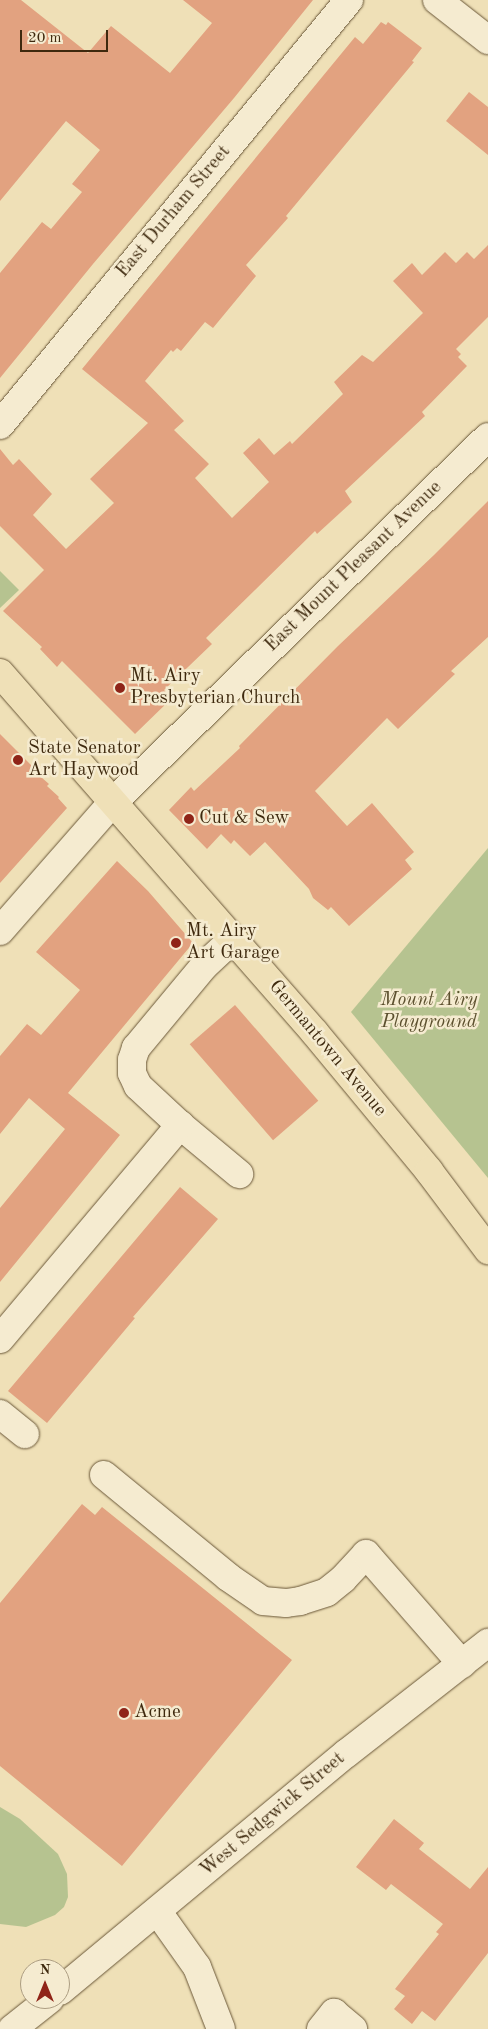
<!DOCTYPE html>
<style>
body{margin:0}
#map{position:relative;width:488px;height:2029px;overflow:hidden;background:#efe0b7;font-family:"Old Standard TT",serif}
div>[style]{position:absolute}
.green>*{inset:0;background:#b6c390}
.building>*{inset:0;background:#e2a280;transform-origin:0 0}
.roads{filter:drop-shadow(0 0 1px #6a5738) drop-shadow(0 0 1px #6a5738)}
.minor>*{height:28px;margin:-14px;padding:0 14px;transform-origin:14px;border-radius:14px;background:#f5ebd0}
.major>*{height:28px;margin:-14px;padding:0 14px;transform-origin:14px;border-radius:14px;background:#efe0b7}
.dots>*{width:14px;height:14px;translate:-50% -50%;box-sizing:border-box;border:2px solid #f5ebd0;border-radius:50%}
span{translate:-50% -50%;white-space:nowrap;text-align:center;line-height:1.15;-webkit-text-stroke:5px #f5ebd0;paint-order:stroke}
.street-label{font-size:19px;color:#3e290e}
.poi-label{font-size:19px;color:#3e290e}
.left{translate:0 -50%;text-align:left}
.park-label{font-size:19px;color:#5c502e;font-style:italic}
.north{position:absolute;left:20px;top:1959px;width:50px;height:50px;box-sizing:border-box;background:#f5ebd0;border:1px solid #ac9d82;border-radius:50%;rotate:0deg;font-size:14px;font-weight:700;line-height:20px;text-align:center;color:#3e290e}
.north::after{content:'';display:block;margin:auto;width:18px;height:22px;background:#8f2418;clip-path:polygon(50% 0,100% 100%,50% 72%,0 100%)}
.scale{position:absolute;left:20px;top:30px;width:88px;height:22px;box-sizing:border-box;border:2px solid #3e290e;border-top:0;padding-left:6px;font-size:15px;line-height:18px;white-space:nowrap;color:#3e290e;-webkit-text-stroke:4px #f5ebd0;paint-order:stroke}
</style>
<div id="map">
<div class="green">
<div style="clip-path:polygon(0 571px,19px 590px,0 608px)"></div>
<div style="clip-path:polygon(488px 848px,488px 1178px,351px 1012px)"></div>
<div style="clip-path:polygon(0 1807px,20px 1819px,58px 1854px,67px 1874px,68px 1897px,64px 1907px,55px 1915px,26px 1927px,0 1924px)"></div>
</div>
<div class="building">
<div style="clip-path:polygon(0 0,21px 0,88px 53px,111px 26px,170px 73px,212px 23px,183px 0,313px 0,234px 98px,93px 264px,0 378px,0 273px,42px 222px,51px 229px,82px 192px,72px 184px,100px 150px,66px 121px,0 201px)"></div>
<div style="clip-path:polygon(381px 22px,386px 25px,388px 22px,422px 48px,412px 61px,414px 62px,286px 216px,288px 218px,246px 265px,256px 276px,213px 328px,205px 322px,181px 351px,177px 348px,173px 352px,171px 350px,145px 381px,184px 421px,174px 430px,209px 464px,195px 478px,232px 518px,269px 482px,243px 453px,259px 438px,274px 455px,290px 441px,292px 444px,343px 394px,334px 382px,362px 355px,373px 362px,423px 313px,393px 281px,412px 263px,422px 275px,445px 252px,456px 263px,467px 252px,474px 259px,488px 245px,488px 317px,456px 349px,461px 354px,458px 357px,467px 366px,422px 412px,425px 416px,345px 491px,352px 502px,317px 534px,315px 531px,206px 638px,212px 644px,164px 690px,172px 698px,135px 734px,62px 661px,57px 667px,40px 649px,42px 647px,3px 611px,44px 570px,0 526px,0 449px,13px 465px,19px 459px,52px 494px,33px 515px,66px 549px,114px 503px,90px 479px,148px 423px,82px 369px,355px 37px,363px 44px)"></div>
<div style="clip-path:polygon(469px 92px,488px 107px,488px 155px,446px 121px)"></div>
<div style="clip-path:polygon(488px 501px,488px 637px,451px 671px,455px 674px,398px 729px,387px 718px,315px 791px,347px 826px,372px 803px,414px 852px,405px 860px,412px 869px,349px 926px,331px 907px,328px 910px,313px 898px,309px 889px,265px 842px,250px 856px,234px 840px,231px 844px,221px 834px,207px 849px,169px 810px,191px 787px,194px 791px,240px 748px,239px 746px,338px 646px,434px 555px)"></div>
<div style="clip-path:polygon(0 734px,34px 768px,33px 770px,49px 784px,47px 786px,59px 797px,58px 798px,67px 808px,0 883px)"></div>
<div style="clip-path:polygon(117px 861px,148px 891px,193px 943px,68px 1093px,120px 1135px,0 1282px,0 1208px,65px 1129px,29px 1098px,0 1134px,0 1056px,27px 1024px,41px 1035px,80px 990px,36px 952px)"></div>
<div style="left:235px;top:1005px;width:127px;height:60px;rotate:49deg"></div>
<div style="clip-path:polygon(180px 1187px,218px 1219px,133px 1317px,135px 1318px,47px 1423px,8px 1391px)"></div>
<div style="clip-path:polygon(82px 1504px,95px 1515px,102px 1507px,292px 1660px,122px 1866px,0 1766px,0 1603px)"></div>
<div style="clip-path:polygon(394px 1819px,424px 1843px,419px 1849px,470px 1889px,488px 1867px,488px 1953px,435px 2021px,422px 2011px,412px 2024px,394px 2009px,405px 1996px,395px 1989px,439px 1934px,436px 1932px,443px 1924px,391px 1884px,386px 1890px,356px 1867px)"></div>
</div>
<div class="roads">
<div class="minor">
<div style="left:437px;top:0;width:65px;rotate:38.1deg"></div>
<div style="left:0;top:425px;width:550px;rotate:-50.61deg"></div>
<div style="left:0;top:931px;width:171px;rotate:-48.8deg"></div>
<div style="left:113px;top:802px;width:523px;rotate:-44.23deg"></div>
<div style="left:180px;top:1125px;width:77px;rotate:39.7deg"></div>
<div style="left:0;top:1339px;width:280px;rotate:-49.9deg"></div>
<div style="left:180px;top:1125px;width:57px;rotate:-137.1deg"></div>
<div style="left:138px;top:1086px;width:14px;rotate:-115deg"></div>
<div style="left:132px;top:1073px;width:13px;rotate:-90deg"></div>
<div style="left:132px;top:1060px;width:13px;rotate:-72deg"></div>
<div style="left:136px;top:1048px;width:107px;rotate:-50.3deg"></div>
<div style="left:204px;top:966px;width:40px;rotate:-43deg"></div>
<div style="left:0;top:1414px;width:32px;rotate:39deg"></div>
<div style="left:104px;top:1475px;width:161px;rotate:39.4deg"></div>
<div style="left:228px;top:1577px;width:42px;rotate:34.4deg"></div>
<div style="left:263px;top:1601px;width:23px;rotate:5deg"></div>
<div style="left:286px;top:1603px;width:14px;rotate:-8deg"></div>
<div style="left:300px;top:1601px;width:28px;rotate:-18deg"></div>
<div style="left:327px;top:1592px;width:21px;rotate:-39deg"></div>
<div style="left:343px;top:1579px;width:34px;rotate:-47deg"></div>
<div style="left:366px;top:1554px;width:146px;rotate:48.9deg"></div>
<div style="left:158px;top:1912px;width:67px;rotate:54.7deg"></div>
<div style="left:197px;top:1967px;width:66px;rotate:68.8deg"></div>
<div style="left:60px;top:1991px;width:373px;rotate:-39.7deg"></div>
<div style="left:347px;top:1753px;width:179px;rotate:-38deg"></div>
<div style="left:12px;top:2029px;width:48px;rotate:-38.3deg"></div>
<div style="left:321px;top:2029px;width:21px;rotate:-51deg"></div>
<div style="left:334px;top:2013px;width:25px;rotate:40deg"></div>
</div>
<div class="major">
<div style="left:0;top:673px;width:478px;rotate:48.8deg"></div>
<div style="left:315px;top:1033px;width:179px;rotate:50.4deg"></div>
<div style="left:429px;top:1171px;width:99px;rotate:53.2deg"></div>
</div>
</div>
<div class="dots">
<div style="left:120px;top:688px;background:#8f2418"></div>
<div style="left:18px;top:760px;background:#8f2418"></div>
<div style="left:189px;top:819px;background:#8f2418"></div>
<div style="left:176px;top:943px;background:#8f2418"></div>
<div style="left:124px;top:1713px;background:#8f2418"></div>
</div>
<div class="street-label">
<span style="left:174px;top:212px;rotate:-50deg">East Durham Street</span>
<span style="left:354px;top:567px;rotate:-44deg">East Mount Pleasant Avenue</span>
<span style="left:327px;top:1049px;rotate:50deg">Germantown Avenue</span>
<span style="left:273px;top:1815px;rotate:-40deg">West Sedgwick Street</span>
</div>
<div class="poi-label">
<span class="left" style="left:130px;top:688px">Mt. Airy<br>Presbyterian Church</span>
<span class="left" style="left:28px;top:760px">State Senator<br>Art Haywood</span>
<span class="left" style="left:199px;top:819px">Cut &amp; Sew</span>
<span class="left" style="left:186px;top:943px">Mt. Airy<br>Art Garage</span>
<span class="left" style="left:134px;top:1713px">Acme</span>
</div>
<div class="park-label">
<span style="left:429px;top:1012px">Mount Airy<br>Playground</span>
</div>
<div class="north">N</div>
<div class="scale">20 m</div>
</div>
